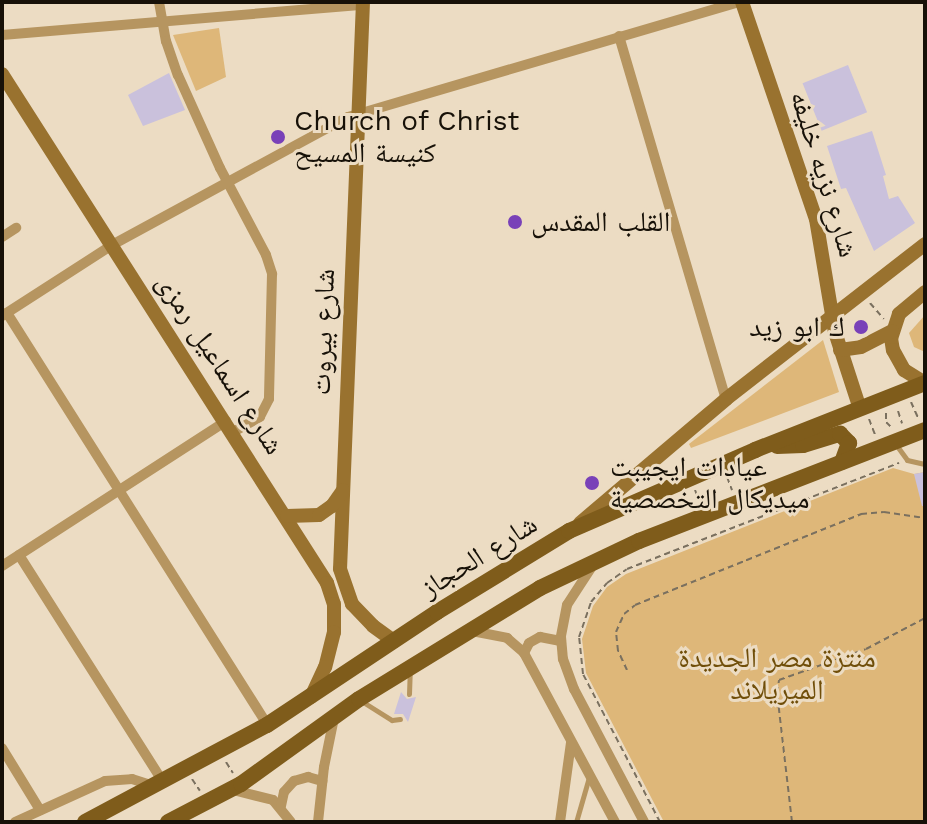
<!DOCTYPE html>
<meta charset="utf-8">
<style>
body{margin:0}
#map{position:relative;width:927px;height:824px;overflow:hidden;background:#ecdcc3;font-family:"Work Sans","Noto Naskh Arabic",sans-serif}
div>[style]{position:absolute}
.green>*{inset:0;background:#deb779}
.building>*{inset:0;background:#cac1dc;transform-origin:0 0}
.path>*{height:2px;margin-top:-1px;transform-origin:0;background:repeating-linear-gradient(90deg,#7a705f 0 6px,transparent 0 10px)}
.lane>*{height:5px;margin:-2.5px;padding:0 2.5px;transform-origin:2.5px;border-radius:2.5px;background:#b69560}
.street>*{height:10px;margin:-5px;padding:0 5px;transform-origin:5px;border-radius:5px;background:#b69560}
.secondary>*{height:14px;margin:-7px;padding:0 7px;transform-origin:7px;border-radius:7px;background:#99722f}
.primary>*{height:16px;margin:-8px;padding:0 8px;transform-origin:8px;border-radius:8px;background:#7f5c1b}
.dots>*{width:22px;height:22px;translate:-50% -50%;box-sizing:border-box;border:4px solid #ecdcc3;border-radius:50%}
span{translate:-50% -50%;white-space:nowrap;text-align:center;line-height:1.15;-webkit-text-stroke:6px #ecdcc3;paint-order:stroke}
.poi-label{font-size:28px;color:#171108}
.left{translate:0 -50%;text-align:left}
.right{translate:-100% -50%;text-align:right}
.street-label{font-size:28px;color:#171108}
.park-label{font-size:28px;color:#704e09}
.frame{position:absolute;inset:0;border:4px solid #171108;pointer-events:none}
</style>
<div id="map">
<div class="green">
<div style="clip-path:polygon(219px 28px,226px 77px,196px 91px,173px 35px)"></div>
<div style="clip-path:polygon(925px 315px,925px 352px,914px 347px,909px 333px)"></div>
<div style="clip-path:polygon(823px 340px,839px 392px,691px 448px,689px 444px)"></div>
<div style="clip-path:polygon(893px 468px,914px 474px,925px 472px,925px 822px,664px 822px,586px 673px,582px 639px,593px 606px,607px 587px,626px 574px)"></div>
</div>
<div class="building">
<div style="left:848px;top:65px;width:51px;height:49px;rotate:68deg"></div>
<div style="clip-path:polygon(169px 73px,185px 110px,143px 126px,128px 95px)"></div>
<div style="clip-path:polygon(872px 131px,886px 175px,883px 176px,889px 199px,898px 196px,915px 223px,874px 251px,846px 188px,841px 189px,827px 146px)"></div>
<div style="clip-path:polygon(925px 472px,925px 506px,922px 506px,914px 474px)"></div>
<div style="clip-path:polygon(401px 692px,407px 699px,416px 697px,408px 722px,403px 714px,394px 714px)"></div>
</div>
<div class="path">
<div style="left:870px;top:303px;width:21px;rotate:49deg"></div>
<div style="left:911px;top:402px;width:17px;rotate:66deg"></div>
<div style="left:898px;top:411px;width:13px;rotate:72deg"></div>
<div style="left:886px;top:413px;width:9px;rotate:90deg"></div>
<div style="left:886px;top:422px;width:8px;rotate:45deg"></div>
<div style="left:869px;top:419px;width:17px;rotate:69deg"></div>
<div style="left:761px;top:464px;width:13px;rotate:67deg"></div>
<div style="left:727px;top:477px;width:14px;rotate:69deg"></div>
<div style="left:695px;top:490px;width:14px;rotate:69deg"></div>
<div style="left:627px;top:670px;width:21px;rotate:-115deg"></div>
<div style="left:618px;top:651px;width:19px;rotate:-96deg"></div>
<div style="left:616px;top:632px;width:20px;rotate:-66deg"></div>
<div style="left:624px;top:614px;width:14px;rotate:-39deg"></div>
<div style="left:635px;top:605px;width:244px;rotate:-21.9deg"></div>
<div style="left:861px;top:514px;width:23px;rotate:-5deg"></div>
<div style="left:884px;top:512px;width:41px;rotate:8.3deg"></div>
<div style="left:226px;top:762px;width:13px;rotate:58deg"></div>
<div style="left:192px;top:779px;width:14px;rotate:56deg"></div>
<div style="left:660px;top:822px;width:167px;rotate:-117.5deg"></div>
<div style="left:583px;top:674px;width:37px;rotate:-96deg"></div>
<div style="left:579px;top:637px;width:37px;rotate:-71deg"></div>
<div style="left:591px;top:602px;width:25px;rotate:-50deg"></div>
<div style="left:607px;top:583px;width:24px;rotate:-35deg"></div>
<div style="left:627px;top:569px;width:292px;rotate:-21.3deg"></div>
<div style="left:792px;top:822px;width:130px;rotate:-96.6deg"></div>
<div style="left:777px;top:693px;width:13px;rotate:-81deg"></div>
<div style="left:779px;top:680px;width:92px;rotate:-19.6deg"></div>
<div style="left:866px;top:649px;width:67px;rotate:-27.7deg"></div>
<div style="left:899px;top:822px;width:26px;rotate:-2deg"></div>
</div>
<div class="lane">
<div style="left:897px;top:446px;width:17px;rotate:54deg"></div>
<div style="left:907px;top:460px;width:18px;rotate:13deg"></div>
<div style="left:409px;top:694px;width:23px;rotate:-88deg"></div>
<div style="left:363px;top:702px;width:34px;rotate:32deg"></div>
<div style="left:392px;top:720px;width:8px;rotate:-7deg"></div>
<div style="left:925px;top:716px;width:31px;rotate:90deg"></div>
<div style="left:576px;top:822px;width:47px;rotate:-73.9deg"></div>
</div>
<div class="street">
<div style="left:159px;top:2px;width:40px;rotate:80deg"></div>
<div style="left:166px;top:41px;width:36px;rotate:71deg"></div>
<div style="left:178px;top:75px;width:102px;rotate:65.7deg"></div>
<div style="left:220px;top:168px;width:98px;rotate:62.1deg"></div>
<div style="left:266px;top:255px;width:20px;rotate:72deg"></div>
<div style="left:272px;top:274px;width:125px;rotate:91.4deg"></div>
<div style="left:269px;top:399px;width:20px;rotate:117deg"></div>
<div style="left:260px;top:417px;width:31px;rotate:151deg"></div>
<div style="left:2px;top:35px;width:362px;rotate:-4.8deg"></div>
<div style="left:619px;top:36px;width:378px;rotate:73.6deg"></div>
<div style="left:2px;top:237px;width:17px;rotate:-33deg"></div>
<div style="left:7px;top:313px;width:487px;rotate:57.7deg"></div>
<div style="left:2px;top:316px;width:131px;rotate:-32.8deg"></div>
<div style="left:112px;top:245px;width:268px;rotate:-28.5deg"></div>
<div style="left:348px;top:117px;width:407px;rotate:-16.4deg"></div>
<div style="left:19px;top:555px;width:269px;rotate:57.6deg"></div>
<div style="left:2px;top:566px;width:267px;rotate:-32.9deg"></div>
<div style="left:591px;top:568px;width:44px;rotate:123deg"></div>
<div style="left:567px;top:605px;width:33px;rotate:101deg"></div>
<div style="left:561px;top:637px;width:22px;rotate:85deg"></div>
<div style="left:563px;top:659px;width:32px;rotate:70deg"></div>
<div style="left:574px;top:689px;width:150px;rotate:62.2deg"></div>
<div style="left:472px;top:631px;width:36px;rotate:11deg"></div>
<div style="left:507px;top:638px;width:23px;rotate:41deg"></div>
<div style="left:524px;top:653px;width:192px;rotate:61.7deg"></div>
<div style="left:524px;top:653px;width:11px;rotate:-63deg"></div>
<div style="left:529px;top:643px;width:13px;rotate:-29deg"></div>
<div style="left:540px;top:637px;width:21px;rotate:11deg"></div>
<div style="left:2px;top:748px;width:73px;rotate:58.5deg"></div>
<div style="left:233px;top:790px;width:41px;rotate:14deg"></div>
<div style="left:273px;top:800px;width:28px;rotate:51deg"></div>
<div style="left:281px;top:806px;width:14px;rotate:-78deg"></div>
<div style="left:284px;top:792px;width:15px;rotate:-48deg"></div>
<div style="left:294px;top:781px;width:15px;rotate:-16deg"></div>
<div style="left:308px;top:777px;width:15px;rotate:16deg"></div>
<div style="left:15px;top:822px;width:99px;rotate:-24.5deg"></div>
<div style="left:105px;top:781px;width:27px;rotate:-4deg"></div>
<div style="left:132px;top:779px;width:22px;rotate:18deg"></div>
<div style="left:318px;top:822px;width:55px;rotate:-83.8deg"></div>
<div style="left:324px;top:767px;width:50px;rotate:-78.5deg"></div>
<div style="left:560px;top:822px;width:80px;rotate:-82.1deg"></div>
</div>
<div class="secondary">
<div style="left:363px;top:2px;width:567px;rotate:92.32deg"></div>
<div style="left:340px;top:569px;width:37px;rotate:71deg"></div>
<div style="left:352px;top:604px;width:30px;rotate:46deg"></div>
<div style="left:373px;top:626px;width:26px;rotate:36deg"></div>
<div style="left:742px;top:2px;width:229px;rotate:71.2deg"></div>
<div style="left:816px;top:219px;width:115px;rotate:80.5deg"></div>
<div style="left:835px;top:332px;width:81px;rotate:72deg"></div>
<div style="left:2px;top:74px;width:604px;rotate:57.44deg"></div>
<div style="left:327px;top:583px;width:22px;rotate:72deg"></div>
<div style="left:334px;top:604px;width:28px;rotate:90deg"></div>
<div style="left:334px;top:632px;width:36px;rotate:104deg"></div>
<div style="left:325px;top:667px;width:33px;rotate:115deg"></div>
<div style="left:925px;top:292px;width:34px;rotate:140deg"></div>
<div style="left:899px;top:314px;width:25px;rotate:108deg"></div>
<div style="left:891px;top:338px;width:12px;rotate:81deg"></div>
<div style="left:893px;top:350px;width:23px;rotate:61deg"></div>
<div style="left:904px;top:370px;width:25px;rotate:32deg"></div>
<div style="left:840px;top:350px;width:21px;rotate:-8deg"></div>
<div style="left:861px;top:347px;width:35px;rotate:-27deg"></div>
<div style="left:287px;top:516px;width:32px;rotate:-2deg"></div>
<div style="left:319px;top:515px;width:16px;rotate:-35deg"></div>
<div style="left:332px;top:506px;width:19px;rotate:-55deg"></div>
<div style="left:580px;top:523px;width:192px;rotate:-40.3deg"></div>
<div style="left:726px;top:399px;width:252px;rotate:-37.9deg"></div>
</div>
<div class="primary">
<div style="left:777px;top:446px;width:26px;rotate:-2deg"></div>
<div style="left:803px;top:445px;width:39px;rotate:-17deg"></div>
<div style="left:840px;top:434px;width:13px;rotate:45deg"></div>
<div style="left:849px;top:443px;width:20px;rotate:110deg"></div>
<div style="left:85px;top:822px;width:206px;rotate:-28.1deg"></div>
<div style="left:267px;top:725px;width:204px;rotate:-33.6deg"></div>
<div style="left:437px;top:612px;width:155px;rotate:-31.5deg"></div>
<div style="left:569px;top:531px;width:203px;rotate:-23.5deg"></div>
<div style="left:755px;top:450px;width:183px;rotate:-21.5deg"></div>
<div style="left:168px;top:822px;width:82px;rotate:-27.5deg"></div>
<div style="left:241px;top:784px;width:145px;rotate:-35.8deg"></div>
<div style="left:359px;top:699px;width:212px;rotate:-31.5deg"></div>
<div style="left:540px;top:588px;width:110px;rotate:-25.4deg"></div>
<div style="left:639px;top:541px;width:307px;rotate:-21.2deg"></div>
</div>
<div class="dots">
<div style="left:278px;top:137px;background:#7941b8"></div>
<div style="left:515px;top:222px;background:#7941b8"></div>
<div style="left:861px;top:327px;background:#7941b8"></div>
<div style="left:592px;top:483px;background:#7941b8"></div>
</div>
<div class="poi-label">
<span class="left" style="left:294px;top:137px">Church of Christ<br>كنيسة المسيح</span>
<span class="left" style="left:531px;top:222px">القلب المقدس</span>
<span class="right" style="left:845px;top:327px">ك ابو زيد</span>
<span class="left" style="left:610px;top:483px">عيادات ايجيبت<br>ميديكال التخصصية</span>
</div>
<div class="street-label">
<span style="left:824px;top:174px;rotate:73deg">شارع نزيه خليفه</span>
<span style="left:323px;top:332px;rotate:-88deg">شارع بيروت</span>
<span style="left:220px;top:364px;rotate:57deg">شارع اسماعيل رمزى</span>
<span style="left:479px;top:556px;rotate:-32deg">شارع الحجاز</span>
</div>
<div class="park-label">
<span style="left:777px;top:674px">منتزة مصر الجديدة<br>الميريلاند</span>
</div>
<div class="frame"></div>
</div>
